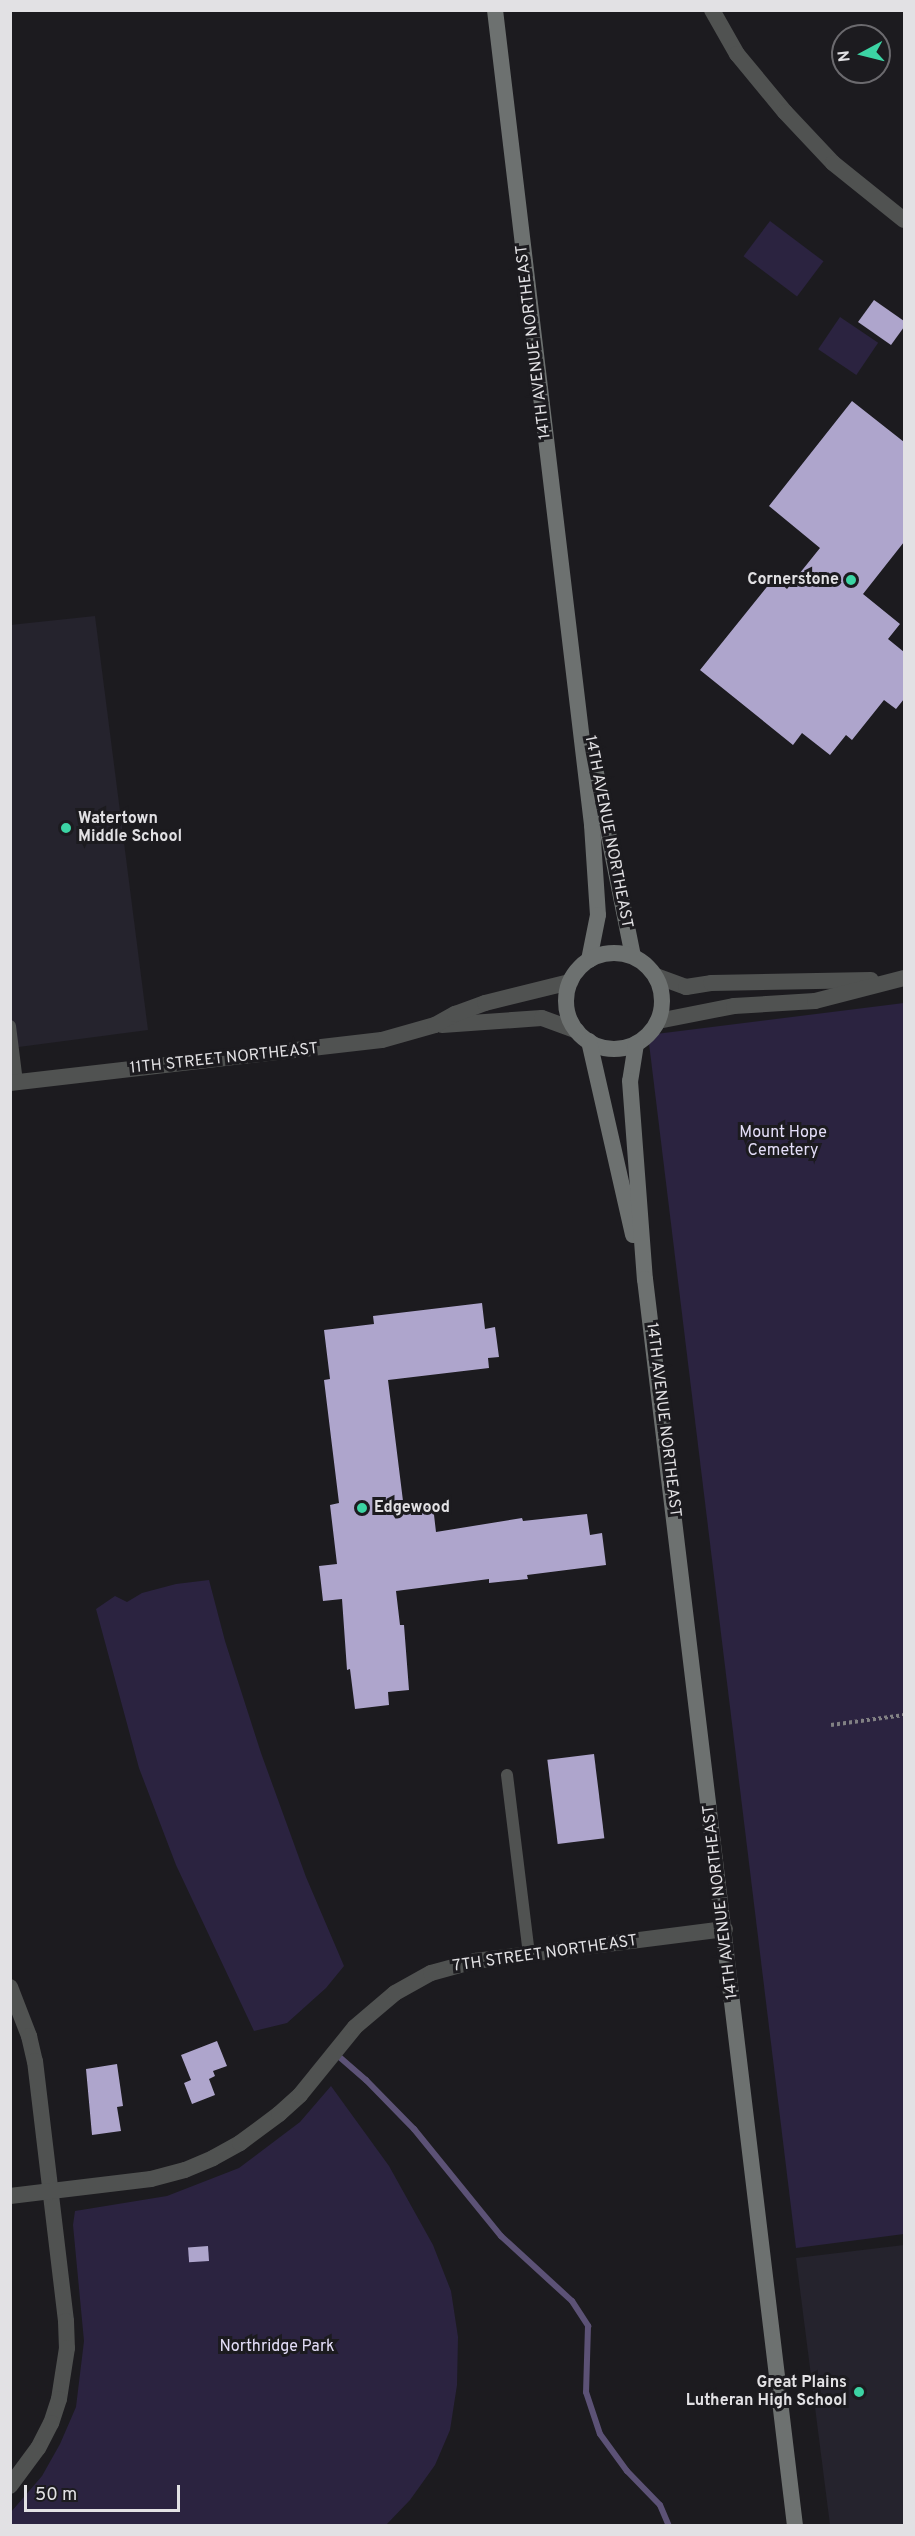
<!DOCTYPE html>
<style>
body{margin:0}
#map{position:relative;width:915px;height:2536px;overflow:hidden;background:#1c1b1f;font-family:Overpass,sans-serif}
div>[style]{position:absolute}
.built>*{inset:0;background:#25232d}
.green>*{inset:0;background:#2b2340;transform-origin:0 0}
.stream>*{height:6px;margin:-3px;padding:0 3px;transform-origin:3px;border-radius:3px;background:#5c5276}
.building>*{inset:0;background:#aea5cc;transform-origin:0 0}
.path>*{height:4px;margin-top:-2px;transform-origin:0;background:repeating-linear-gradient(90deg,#818083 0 3px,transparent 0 6px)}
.service>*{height:12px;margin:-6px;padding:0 6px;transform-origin:6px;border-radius:6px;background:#505251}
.minor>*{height:16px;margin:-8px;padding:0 8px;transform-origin:8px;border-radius:8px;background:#505251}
.tertiary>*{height:16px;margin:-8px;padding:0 8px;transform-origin:8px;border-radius:8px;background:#505251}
.secondary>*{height:16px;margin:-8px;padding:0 8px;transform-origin:8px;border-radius:8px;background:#6d7170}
.secondary>.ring{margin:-8px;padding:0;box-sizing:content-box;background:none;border:16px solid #6d7170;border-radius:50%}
.dots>*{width:16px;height:16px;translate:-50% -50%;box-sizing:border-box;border:3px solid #1c1b1f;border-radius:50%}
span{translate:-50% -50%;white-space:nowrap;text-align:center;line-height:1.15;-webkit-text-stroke:6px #1c1b1f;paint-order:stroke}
.street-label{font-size:16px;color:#e2e1e4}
.poi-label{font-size:16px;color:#e2e1e4;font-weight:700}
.right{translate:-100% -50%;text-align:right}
.left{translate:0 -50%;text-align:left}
.park-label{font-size:16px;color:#e4def8}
.frame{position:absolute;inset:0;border:12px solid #e2e1e4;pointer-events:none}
.north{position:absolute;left:831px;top:24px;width:60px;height:60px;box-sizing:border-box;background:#1c1b1f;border:2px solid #6b6a6e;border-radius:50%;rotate:263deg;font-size:16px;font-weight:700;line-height:24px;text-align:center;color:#e2e1e4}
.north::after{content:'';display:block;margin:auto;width:21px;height:27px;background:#3cd4a4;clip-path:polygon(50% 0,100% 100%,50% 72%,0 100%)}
.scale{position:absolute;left:24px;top:2485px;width:156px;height:27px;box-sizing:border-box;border:3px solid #e2e1e4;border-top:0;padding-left:8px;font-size:18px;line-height:21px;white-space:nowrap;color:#e2e1e4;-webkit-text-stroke:4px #1c1b1f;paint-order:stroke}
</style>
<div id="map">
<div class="built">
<div style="clip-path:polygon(95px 616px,148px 1030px,11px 1048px,10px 625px)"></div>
<div style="clip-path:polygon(904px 2245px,904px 2525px,830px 2525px,796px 2258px)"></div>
</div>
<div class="green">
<div style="left:770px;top:221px;width:67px;height:44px;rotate:37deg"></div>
<div style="left:840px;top:317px;width:46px;height:39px;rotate:34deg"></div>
<div style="clip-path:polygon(904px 1003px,904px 2234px,796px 2248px,648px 1035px)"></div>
<div style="clip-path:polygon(209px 1580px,225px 1641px,261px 1753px,306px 1877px,344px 1966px,326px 1988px,287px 2023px,254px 2031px,176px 1865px,139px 1768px,96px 1609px,115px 1596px,127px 1602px,142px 1593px,176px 1584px)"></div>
<div style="clip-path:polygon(331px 2086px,389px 2166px,433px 2245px,451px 2291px,458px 2337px,457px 2385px,450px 2430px,435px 2465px,410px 2500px,386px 2525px,11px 2526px,11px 2512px,42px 2476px,60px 2444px,76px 2407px,84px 2341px,73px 2225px,75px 2211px,167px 2196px,239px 2168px,300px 2122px)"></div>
</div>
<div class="stream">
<div style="left:336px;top:2054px;width:40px;rotate:41deg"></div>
<div style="left:366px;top:2080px;width:69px;rotate:45.6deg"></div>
<div style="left:414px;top:2129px;width:138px;rotate:50.9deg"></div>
<div style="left:501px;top:2236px;width:96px;rotate:42.5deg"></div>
<div style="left:572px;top:2301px;width:30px;rotate:57deg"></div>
<div style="left:588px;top:2326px;width:66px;rotate:91.7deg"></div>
<div style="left:586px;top:2392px;width:44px;rotate:71.6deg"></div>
<div style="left:600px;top:2434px;width:46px;rotate:53.9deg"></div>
<div style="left:627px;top:2471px;width:47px;rotate:45.9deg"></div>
<div style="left:660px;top:2505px;width:23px;rotate:67deg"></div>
</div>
<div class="building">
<div style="clip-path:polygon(874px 300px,904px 321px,904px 327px,891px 345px,858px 322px)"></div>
<div style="clip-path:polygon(852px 401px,904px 442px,904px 542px,863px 594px,900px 624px,888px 639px,904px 652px,904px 699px,896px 709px,884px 700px,852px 740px,846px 735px,830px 755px,802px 733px,793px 745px,700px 670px,774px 578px,787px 589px,820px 548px,769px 506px)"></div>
<div style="clip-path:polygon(482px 1303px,485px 1329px,495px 1327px,499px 1357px,488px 1358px,489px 1368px,388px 1380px,404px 1509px,433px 1506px,436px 1532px,522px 1518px,523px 1521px,587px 1514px,590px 1535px,602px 1533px,606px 1565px,527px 1575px,528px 1579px,489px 1583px,489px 1579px,396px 1591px,400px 1625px,404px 1625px,409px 1690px,388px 1692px,389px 1705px,355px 1709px,350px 1669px,347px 1670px,342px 1599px,323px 1601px,319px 1566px,337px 1564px,330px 1505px,339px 1503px,324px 1380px,330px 1379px,324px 1330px,374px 1324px,373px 1316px)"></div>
<div style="left:594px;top:1754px;width:85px;height:47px;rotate:83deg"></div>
<div style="clip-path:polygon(217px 2041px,227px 2066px,213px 2071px,215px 2076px,209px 2079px,215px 2095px,192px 2104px,184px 2083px,191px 2080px,181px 2055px)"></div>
<div style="clip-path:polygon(117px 2064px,123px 2106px,117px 2107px,121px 2131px,92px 2135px,86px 2069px)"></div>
<div style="left:208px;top:2246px;width:15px;height:20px;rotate:86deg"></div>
</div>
<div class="path">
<div style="left:831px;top:1725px;width:74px;rotate:-7.8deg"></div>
</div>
<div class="service">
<div style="left:10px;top:1026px;width:56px;rotate:82.9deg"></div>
<div style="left:507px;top:1775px;width:180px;rotate:83deg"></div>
</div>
<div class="minor">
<div style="left:712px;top:10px;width:51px;rotate:60.4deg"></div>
<div style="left:737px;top:54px;width:75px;rotate:50.4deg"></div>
<div style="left:785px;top:112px;width:70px;rotate:46.7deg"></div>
<div style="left:833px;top:163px;width:91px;rotate:38.8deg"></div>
<div style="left:10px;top:1987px;width:53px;rotate:68.8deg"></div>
<div style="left:29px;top:2036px;width:26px;rotate:77deg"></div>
<div style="left:35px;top:2061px;width:262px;rotate:83.2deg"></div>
<div style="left:66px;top:2321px;width:27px;rotate:88deg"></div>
<div style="left:67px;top:2348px;width:52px;rotate:98.9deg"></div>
<div style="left:59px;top:2399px;width:25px;rotate:108deg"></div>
<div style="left:51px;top:2423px;width:28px;rotate:117deg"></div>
<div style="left:38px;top:2448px;width:47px;rotate:126.4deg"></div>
<div style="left:10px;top:2196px;width:142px;rotate:-6.9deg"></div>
<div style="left:151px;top:2179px;width:35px;rotate:-15deg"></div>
<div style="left:185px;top:2170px;width:30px;rotate:-23deg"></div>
<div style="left:213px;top:2158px;width:31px;rotate:-29deg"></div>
<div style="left:240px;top:2143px;width:49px;rotate:-36.6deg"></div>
<div style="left:279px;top:2114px;width:28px;rotate:-42deg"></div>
<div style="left:300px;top:2095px;width:87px;rotate:-51deg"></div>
<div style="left:355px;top:2027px;width:52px;rotate:-40.4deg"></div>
<div style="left:395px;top:1993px;width:41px;rotate:-29.1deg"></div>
<div style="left:431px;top:1973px;width:46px;rotate:-15.3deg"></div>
<div style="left:475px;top:1961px;width:252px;rotate:-7.3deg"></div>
</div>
<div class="tertiary">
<div style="left:656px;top:976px;width:32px;rotate:20deg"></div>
<div style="left:686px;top:987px;width:25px;rotate:-9deg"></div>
<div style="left:711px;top:983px;width:160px;rotate:-1.1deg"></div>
<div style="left:658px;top:1021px;width:77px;rotate:-11.2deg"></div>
<div style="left:734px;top:1006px;width:81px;rotate:-3.5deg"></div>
<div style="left:815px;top:1001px;width:92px;rotate:-14.5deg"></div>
<div style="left:442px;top:1025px;width:100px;rotate:-4deg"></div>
<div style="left:542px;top:1018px;width:37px;rotate:20deg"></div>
<div style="left:10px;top:1083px;width:374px;rotate:-6.6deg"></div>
<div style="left:382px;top:1040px;width:55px;rotate:-15.8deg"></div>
<div style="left:435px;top:1025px;width:23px;rotate:-29deg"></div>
<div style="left:455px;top:1014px;width:32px;rotate:-20deg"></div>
<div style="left:485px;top:1003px;width:88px;rotate:-13.9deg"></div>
</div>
<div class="secondary">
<div style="left:495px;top:10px;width:821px;rotate:83.21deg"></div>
<div style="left:592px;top:825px;width:90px;rotate:86.2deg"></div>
<div style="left:598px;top:915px;width:46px;rotate:101.3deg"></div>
<div style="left:591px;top:748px;width:212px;rotate:78.6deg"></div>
<div class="ring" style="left:566px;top:953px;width:80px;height:80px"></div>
<div style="left:589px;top:1041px;width:199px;rotate:77.2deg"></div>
<div style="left:636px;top:1044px;width:37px;rotate:99deg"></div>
<div style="left:630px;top:1081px;width:199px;rotate:85.7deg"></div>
<div style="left:645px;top:1279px;width:1256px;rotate:83.14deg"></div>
</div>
<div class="dots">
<div style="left:851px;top:580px;background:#3cd4a4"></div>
<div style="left:66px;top:828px;background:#3cd4a4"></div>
<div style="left:362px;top:1508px;background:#3cd4a4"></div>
<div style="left:859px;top:2392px;background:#3cd4a4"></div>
</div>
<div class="street-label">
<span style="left:534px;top:342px;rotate:-97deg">14TH AVENUE NORTHEAST</span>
<span style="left:608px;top:832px;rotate:79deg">14TH AVENUE NORTHEAST</span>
<span style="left:224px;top:1059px;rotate:-6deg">11TH STREET NORTHEAST</span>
<span style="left:663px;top:1420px;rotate:83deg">14TH AVENUE NORTHEAST</span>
<span style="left:721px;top:1902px;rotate:-97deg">14TH AVENUE NORTHEAST</span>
<span style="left:545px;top:1954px;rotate:-8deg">7TH STREET NORTHEAST</span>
</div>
<div class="poi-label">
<span class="right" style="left:839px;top:580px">Cornerstone</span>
<span class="left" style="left:78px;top:828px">Watertown<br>Middle School</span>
<span class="left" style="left:374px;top:1508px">Edgewood</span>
<span class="right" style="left:847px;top:2392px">Great Plains<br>Lutheran High School</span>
</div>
<div class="park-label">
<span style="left:783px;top:1142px">Mount Hope<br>Cemetery</span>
<span style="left:277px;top:2347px">Northridge Park</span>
</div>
<div class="frame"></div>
<div class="north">N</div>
<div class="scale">50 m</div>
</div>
